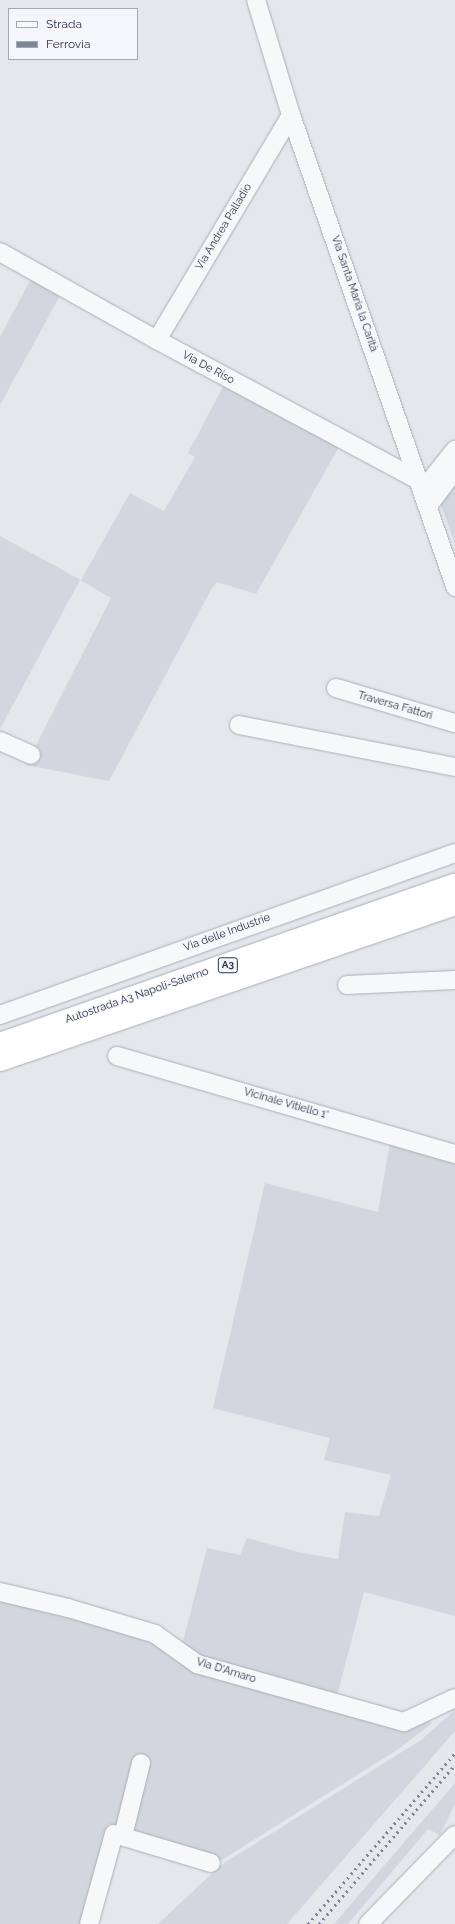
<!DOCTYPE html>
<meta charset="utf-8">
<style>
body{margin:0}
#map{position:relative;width:455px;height:1924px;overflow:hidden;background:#e4e7ec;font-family:Raleway,sans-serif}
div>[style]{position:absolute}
.built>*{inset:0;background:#d2d6de}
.roads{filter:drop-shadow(0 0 1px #a9aeb7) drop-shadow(0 0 1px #a9aeb7)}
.minor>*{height:18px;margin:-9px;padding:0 9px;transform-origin:9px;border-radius:9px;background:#f7f8fa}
.highway>*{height:22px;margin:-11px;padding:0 11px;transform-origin:11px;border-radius:11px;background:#fff}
.rail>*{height:3px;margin-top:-1.5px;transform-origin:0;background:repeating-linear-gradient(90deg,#7d8696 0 2px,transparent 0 6px)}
span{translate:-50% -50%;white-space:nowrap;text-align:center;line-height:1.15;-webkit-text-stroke:3px #f4f6f9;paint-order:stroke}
.shield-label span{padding:1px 3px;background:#f4f6f9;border:1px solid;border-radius:3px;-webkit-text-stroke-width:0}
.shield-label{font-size:10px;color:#2b3445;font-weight:700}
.street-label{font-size:11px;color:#2b3445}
.legend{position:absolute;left:8px;top:8px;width:130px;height:52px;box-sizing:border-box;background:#f4f6f9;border:1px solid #a4a8b1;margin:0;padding:5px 7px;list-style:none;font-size:12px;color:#2b3445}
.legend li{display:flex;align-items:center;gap:8px;height:20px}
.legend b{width:20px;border:1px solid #a4a8b1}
</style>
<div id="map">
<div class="built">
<div style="clip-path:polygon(32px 277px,62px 292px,0 405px,0 337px)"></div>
<div style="clip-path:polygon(225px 383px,340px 445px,256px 594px,217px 582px,212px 588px,109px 781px,26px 765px,111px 598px,80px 580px,0 729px,0 536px,81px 580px,130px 493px,164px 511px,195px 457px,188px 453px)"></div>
<div style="clip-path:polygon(455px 478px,455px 544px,439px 500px)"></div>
<div style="clip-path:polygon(390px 1143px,455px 1160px,455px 1616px,364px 1592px,337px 1696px,432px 1723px,400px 1748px,220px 1861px,108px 1824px,84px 1924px,0 1924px,0 1600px,70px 1619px,71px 1613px,159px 1642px,179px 1657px,207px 1548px,240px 1555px,247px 1538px,298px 1552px,338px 1559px,345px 1512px,379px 1516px,391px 1475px,324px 1460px,330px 1438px,213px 1408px,265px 1183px,378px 1212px)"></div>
<div style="clip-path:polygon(455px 1710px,455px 1731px,287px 1924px,158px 1924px,221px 1865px,421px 1740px)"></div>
<div style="clip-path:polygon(455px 1783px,455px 1804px,440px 1835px,428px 1829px,348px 1924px,334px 1924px)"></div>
</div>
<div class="roads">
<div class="minor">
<div style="left:256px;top:0;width:120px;rotate:73.1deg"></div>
<div style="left:291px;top:115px;width:500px;rotate:70.8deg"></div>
<div style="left:0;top:252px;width:180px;rotate:29.3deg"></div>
<div style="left:157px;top:340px;width:296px;rotate:28.2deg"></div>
<div style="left:157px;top:340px;width:262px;rotate:-59.2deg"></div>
<div style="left:422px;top:491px;width:53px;rotate:-51.2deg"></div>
<div style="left:428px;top:506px;width:45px;rotate:-53.1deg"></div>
<div style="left:336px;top:688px;width:124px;rotate:16.4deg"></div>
<div style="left:239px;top:725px;width:220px;rotate:11deg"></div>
<div style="left:0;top:741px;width:34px;rotate:24deg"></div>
<div style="left:347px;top:985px;width:108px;rotate:-2.7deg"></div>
<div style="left:0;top:1015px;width:483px;rotate:-19.6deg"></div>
<div style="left:117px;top:1056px;width:352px;rotate:16.2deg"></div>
<div style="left:0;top:1592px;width:70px;rotate:13.2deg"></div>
<div style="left:68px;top:1608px;width:91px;rotate:16.6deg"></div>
<div style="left:155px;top:1634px;width:52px;rotate:35.5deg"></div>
<div style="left:197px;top:1664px;width:215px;rotate:15.7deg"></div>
<div style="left:404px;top:1722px;width:56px;rotate:-25.2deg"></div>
<div style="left:123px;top:1836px;width:75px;rotate:-76.1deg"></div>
<div style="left:89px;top:1924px;width:93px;rotate:-74.5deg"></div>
<div style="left:114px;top:1834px;width:101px;rotate:16.6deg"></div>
<div style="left:368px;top:1924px;width:124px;rotate:-45.7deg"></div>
</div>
<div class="highway">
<div style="left:0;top:1044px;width:482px;rotate:-19.3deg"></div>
<div style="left:0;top:1060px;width:481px;rotate:-18.9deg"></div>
</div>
</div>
<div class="rail">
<div style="left:308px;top:1924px;width:225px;rotate:-49.3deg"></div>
<div style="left:319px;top:1924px;width:209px;rotate:-49.5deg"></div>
</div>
<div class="shield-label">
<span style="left:228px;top:965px">A3</span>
</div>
<div class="street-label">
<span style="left:224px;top:227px;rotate:-59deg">Via Andrea Palladio</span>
<span style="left:354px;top:294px;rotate:71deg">Via Santa Maria la Carità</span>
<span style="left:208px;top:368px;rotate:28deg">Via De Riso</span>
<span style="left:395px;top:706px;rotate:16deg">Traversa Fattori</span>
<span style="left:227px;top:933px;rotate:-20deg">Via delle Industrie</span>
<span style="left:137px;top:996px;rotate:-19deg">Autostrada A3 Napoli-Salerno</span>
<span style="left:286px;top:1104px;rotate:16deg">Vicinale Vitiello 1°</span>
<span style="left:226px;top:1671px;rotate:17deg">Via D'Amaro</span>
</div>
<ul class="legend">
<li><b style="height:5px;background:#f7f8fa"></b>Strada</li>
<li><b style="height:5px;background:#7d8696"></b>Ferrovia</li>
</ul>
</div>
